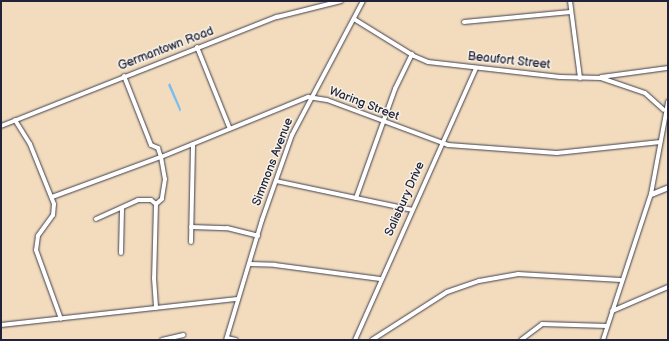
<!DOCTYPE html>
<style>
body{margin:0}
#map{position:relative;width:669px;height:341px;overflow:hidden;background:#f2dcbd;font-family:"Balsamiq Sans",sans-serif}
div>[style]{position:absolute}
.water>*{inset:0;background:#7abef0}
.roads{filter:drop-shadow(0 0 1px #413e4e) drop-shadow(0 0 1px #413e4e)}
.minor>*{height:4px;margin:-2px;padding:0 2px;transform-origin:2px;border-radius:2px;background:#fff}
.tertiary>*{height:5px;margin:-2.5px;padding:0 2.5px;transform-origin:2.5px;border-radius:2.5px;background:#fff}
span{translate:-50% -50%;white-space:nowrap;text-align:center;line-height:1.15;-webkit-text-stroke:3px #f7f3e8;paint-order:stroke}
.street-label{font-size:12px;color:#22223b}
.frame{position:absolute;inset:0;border:2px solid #22223b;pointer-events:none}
</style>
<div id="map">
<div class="water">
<div style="clip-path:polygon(170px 83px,181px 109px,180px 112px,168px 85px)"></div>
</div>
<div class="roads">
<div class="minor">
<div style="left:570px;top:1px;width:78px;rotate:82.6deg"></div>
<div style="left:354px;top:19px;width:70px;rotate:31.7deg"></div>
<div style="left:414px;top:56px;width:15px;rotate:23deg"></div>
<div style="left:428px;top:62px;width:133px;rotate:6.5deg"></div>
<div style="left:560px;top:77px;width:41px;rotate:1.4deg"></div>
<div style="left:601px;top:78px;width:46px;rotate:18.8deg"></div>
<div style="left:645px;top:93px;width:25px;rotate:42deg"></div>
<div style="left:464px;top:22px;width:107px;rotate:-5.3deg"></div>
<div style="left:197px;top:47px;width:88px;rotate:68.1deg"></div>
<div style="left:124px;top:76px;width:74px;rotate:68.6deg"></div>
<div style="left:151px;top:145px;width:8px;rotate:23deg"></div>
<div style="left:158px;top:148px;width:9px;rotate:72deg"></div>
<div style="left:161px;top:157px;width:22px;rotate:80deg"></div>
<div style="left:165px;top:179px;width:20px;rotate:99deg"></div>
<div style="left:162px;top:199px;width:8px;rotate:140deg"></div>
<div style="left:156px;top:204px;width:74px;rotate:91.5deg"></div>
<div style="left:154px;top:278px;width:30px;rotate:86deg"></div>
<div style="left:601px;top:77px;width:68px;rotate:-7.7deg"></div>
<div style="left:15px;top:120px;width:28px;rotate:58deg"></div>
<div style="left:30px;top:144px;width:65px;rotate:68.2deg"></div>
<div style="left:54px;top:204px;width:11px;rotate:95deg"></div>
<div style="left:53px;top:215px;width:26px;rotate:126deg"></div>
<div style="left:38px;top:236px;width:14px;rotate:98deg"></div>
<div style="left:36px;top:250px;width:73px;rotate:70.1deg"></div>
<div style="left:1px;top:126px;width:297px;rotate:-21.6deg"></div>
<div style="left:277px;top:17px;width:66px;rotate:-14deg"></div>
<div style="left:276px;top:181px;width:139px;rotate:12deg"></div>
<div style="left:52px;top:197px;width:116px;rotate:-20.2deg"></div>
<div style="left:161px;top:157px;width:159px;rotate:-22.2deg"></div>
<div style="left:308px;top:97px;width:19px;rotate:9deg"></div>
<div style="left:327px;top:100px;width:129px;rotate:20.4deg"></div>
<div style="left:448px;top:145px;width:109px;rotate:4.2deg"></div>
<div style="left:557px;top:153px;width:104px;rotate:-6.1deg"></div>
<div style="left:356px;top:198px;width:116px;rotate:-70.3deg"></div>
<div style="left:395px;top:89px;width:39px;rotate:-64deg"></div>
<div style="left:96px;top:219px;width:46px;rotate:-24.3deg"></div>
<div style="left:138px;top:200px;width:13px"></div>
<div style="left:151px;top:200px;width:6px;rotate:39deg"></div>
<div style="left:191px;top:227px;width:36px;rotate:2deg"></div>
<div style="left:227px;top:228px;width:32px;rotate:14deg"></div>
<div style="left:191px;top:242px;width:98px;rotate:-88.8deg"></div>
<div style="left:121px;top:253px;width:45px;rotate:-88.7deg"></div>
<div style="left:250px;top:264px;width:25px;rotate:2deg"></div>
<div style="left:275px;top:265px;width:106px;rotate:7.6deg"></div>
<div style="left:612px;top:311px;width:61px;rotate:-23.2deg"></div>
<div style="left:1px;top:325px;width:238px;rotate:-6.3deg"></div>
<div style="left:227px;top:338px;width:9px;rotate:13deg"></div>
<div style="left:162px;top:340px;width:22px;rotate:-13deg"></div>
<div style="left:226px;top:340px;width:125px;rotate:-73.3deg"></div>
<div style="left:262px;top:220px;width:90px;rotate:-70.6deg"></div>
<div style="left:292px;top:135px;width:152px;rotate:-62.1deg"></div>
<div style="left:355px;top:340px;width:298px;rotate:-66deg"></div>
<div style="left:372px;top:340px;width:89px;rotate:-32.6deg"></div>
<div style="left:447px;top:292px;width:34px;rotate:-19deg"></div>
<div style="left:479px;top:281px;width:40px;rotate:-10deg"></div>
<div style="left:518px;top:274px;width:103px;rotate:3.3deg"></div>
<div style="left:521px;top:340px;width:26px;rotate:-37deg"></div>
<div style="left:542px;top:324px;width:65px;rotate:1.8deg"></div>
<div style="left:603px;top:340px;width:154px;rotate:-71.8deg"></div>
<div style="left:651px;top:194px;width:94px;rotate:-79.5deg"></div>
</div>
<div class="tertiary">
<div style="left:651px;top:194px;width:18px;rotate:-22deg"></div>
</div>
</div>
<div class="street-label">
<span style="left:166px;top:49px;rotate:-21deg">Germantown Road</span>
<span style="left:509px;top:61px;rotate:6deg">Beaufort Street</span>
<span style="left:364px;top:104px;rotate:21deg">Waring Street</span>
<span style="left:273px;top:162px;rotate:-69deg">Simmons Avenue</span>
<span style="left:405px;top:199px;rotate:-66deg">Salisbury Drive</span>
</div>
<div class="frame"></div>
</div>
